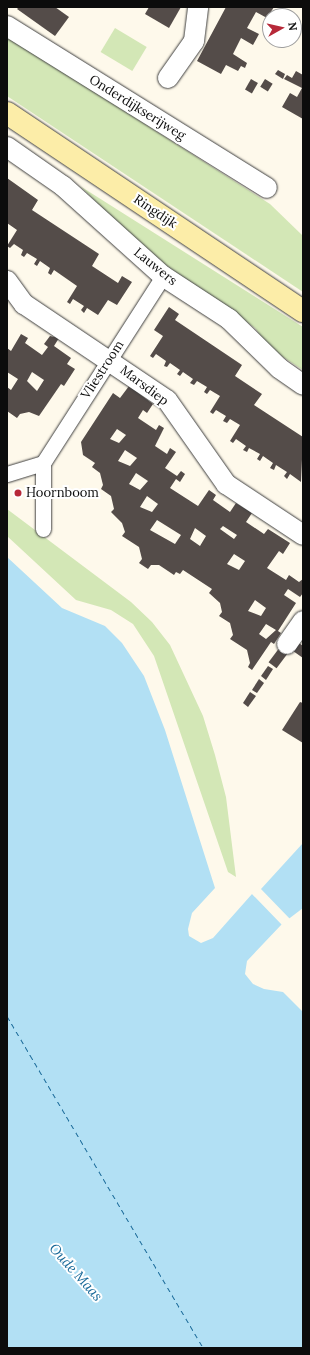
<!DOCTYPE html>
<style>
body{margin:0}
#map{position:relative;width:310px;height:1355px;overflow:hidden;background:#fef9eb;font-family:Lora,serif}
div>[style]{position:absolute}
.green>*{inset:0;background:#d3e7b6;transform-origin:0 0}
.water>*{inset:0;background:#b2e0f4}
.pier>*{inset:0;background:#fef9eb}
.ferry>*{height:1px;margin-top:-0.5px;transform-origin:0;background:repeating-linear-gradient(90deg,#1a6a99 0 5px,transparent 0 9px)}
.building>*{inset:0;background:#544c49;transform-origin:0 0}
.roads{filter:drop-shadow(0 0 1px #3f3f3f) drop-shadow(0 0 1px #3f3f3f)}
.pedestrian>*{height:15px;margin:-7.5px;padding:0 7.5px;transform-origin:7.5px;border-radius:7.5px;background:#fff}
.minor>*{height:20px;margin:-10px;padding:0 10px;transform-origin:10px;border-radius:10px;background:#fff}
.secondary>*{height:22px;margin:-11px;padding:0 11px;transform-origin:11px;border-radius:11px;background:#fceda8}
.dots>*{width:11px;height:11px;translate:-50% -50%;box-sizing:border-box;border:2px solid #fff;border-radius:50%}
span{translate:-50% -50%;white-space:nowrap;text-align:center;line-height:1.15;-webkit-text-stroke:4px #fff;paint-order:stroke}
.street-label{font-size:13px;color:#0c0c0c}
.poi-label{font-size:13px;color:#0c0c0c}
.left{translate:0 -50%;text-align:left}
.water-label{font-size:14px;color:#1a6a99;font-style:italic}
.frame{position:absolute;inset:0;border:8px solid #0c0c0c;pointer-events:none}
.north{position:absolute;left:262px;top:8px;width:40px;height:40px;box-sizing:border-box;background:#fff;border:1px solid #9e9e9e;border-radius:50%;rotate:82deg;font-size:11px;font-weight:700;line-height:16px;text-align:center;color:#0c0c0c}
.north::after{content:'';display:block;margin:auto;width:14px;height:18px;background:#b72939;clip-path:polygon(50% 0,100% 100%,50% 72%,0 100%)}
</style>
<div id="map">
<div class="green">
<div style="left:115px;top:28px;width:37px;height:28px;rotate:31deg"></div>
<div style="clip-path:polygon(7px 36px,270px 204px,303px 236px,303px 292px,7px 96px)"></div>
<div style="clip-path:polygon(80px 186px,303px 327px,303px 370px,269px 348px,255px 328px,147px 252px)"></div>
<div style="clip-path:polygon(7px 509px,131px 602px,152px 622px,170px 645px,203px 716px,215px 755px,226px 797px,236px 877px,228px 872px,154px 656px,133px 624px,111px 610px,76px 600px,7px 536px)"></div>
</div>
<div class="water">
<div style="clip-path:polygon(7px 557px,62px 608px,105px 626px,122px 643px,144px 676px,165px 730px,215px 888px,192px 913px,188px 929px,189px 936px,201px 943px,213px 938px,252px 894px,261px 889px,303px 843px,303px 908px,282px 924px,247px 961px,245px 974px,253px 984px,264px 989px,283px 992px,303px 1012px,303px 1348px,7px 1348px)"></div>
</div>
<div class="pier">
<div style="clip-path:polygon(260px 888px,290px 919px,292px 921px,283px 926px,250px 892px)"></div>
</div>
<div class="ferry">
<div style="left:7px;top:1016px;width:386px;rotate:59.4deg"></div>
</div>
<div class="building">
<div style="clip-path:polygon(19px 7px,55px 7px,69px 17px,55px 36px,17px 9px)"></div>
<div style="clip-path:polygon(149px 7px,181px 7px,169px 28px,145px 14px)"></div>
<div style="clip-path:polygon(226px 7px,274px 7px,267px 18px,256px 12px,247px 28px,259px 34px,253px 45px,241px 38px,233px 54px,247px 63px,245px 68px,241px 66px,238px 71px,226px 65px,221px 74px,197px 61px)"></div>
<div style="clip-path:polygon(278px 70px,285px 74px,283px 79px,275px 74px)"></div>
<div style="clip-path:polygon(296px 71px,303px 75px,303px 119px,282px 107px,290px 93px,297px 97px,302px 88px,284px 79px,287px 75px,292px 78px)"></div>
<div style="left:251px;top:79px;width:8px;height:12px;rotate:30deg"></div>
<div style="left:265px;top:79px;width:9px;height:9px;rotate:32deg"></div>
<div style="clip-path:polygon(7px 178px,38px 200px,32px 210px,99px 254px,92px 266px,118px 283px,122px 276px,132px 282px,117px 305px,108px 300px,98px 315px,87px 308px,84px 313px,81px 310px,84px 306px,73px 299px,70px 304px,67px 302px,77px 286px,54px 270px,51px 275px,48px 273px,50px 268px,40px 261px,37px 266px,34px 264px,37px 259px,27px 253px,24px 257px,21px 255px,23px 250px,14px 244px,10px 248px,7px 246px,17px 230px,7px 223px)"></div>
<div style="clip-path:polygon(169px 307px,179px 314px,175px 320px,242px 365px,235px 376px,262px 394px,254px 405px,303px 437px,301px 482px,290px 474px,287px 479px,284px 476px,287px 472px,276px 465px,274px 470px,270px 468px,273px 463px,263px 456px,260px 461px,257px 459px,260px 454px,249px 448px,247px 452px,243px 450px,246px 446px,236px 439px,233px 443px,230px 441px,240px 425px,230px 419px,227px 423px,223px 421px,226px 416px,216px 410px,213px 414px,210px 412px,220px 396px,210px 390px,207px 394px,204px 392px,207px 387px,197px 381px,194px 385px,190px 383px,193px 379px,183px 372px,180px 376px,177px 374px,180px 370px,170px 363px,167px 367px,164px 366px,166px 361px,156px 354px,153px 358px,150px 356px,163px 336px,154px 330px)"></div>
<div style="clip-path:polygon(evenodd,21px 334px,28px 338px,25px 343px,42px 355px,48px 347px,44px 344px,50px 336px,59px 338px,54px 346px,71px 358px,67px 364px,75px 369px,64px 386px,61px 384px,39px 416px,29px 412px,20px 414px,17px 418px,7px 411px,7px 387px,11px 390px,18px 379px,7px 372px,7px 348px,11px 351px,21px 334px,32px 372px,44px 380px,37px 391px,27px 381px,32px 372px)"></div>
<div style="clip-path:polygon(evenodd,129px 386px,153px 404px,147px 413px,143px 410px,138px 418px,156px 430px,159px 425px,164px 428px,155px 446px,167px 454px,170px 448px,176px 452px,165px 468px,177px 476px,181px 471px,185px 474px,180px 482px,176px 479px,170px 488px,198px 506px,209px 490px,216px 495px,213px 500px,230px 512px,236px 503px,252px 513px,246px 522px,264px 534px,268px 529px,290px 543px,283px 554px,279px 551px,267px 568px,286px 580px,289px 575px,299px 582px,303px 579px,303px 593px,300px 597px,288px 589px,284px 595px,296px 603px,278px 631px,281px 633px,274px 644px,271px 642px,252px 670px,248px 667px,250px 663px,247px 650px,230px 639px,233px 635px,230px 623px,219px 616px,222px 612px,220px 603px,209px 593px,212px 589px,183px 570px,180px 574px,176px 572px,174px 575px,159px 565px,151px 565px,148px 569px,139px 563px,142px 559px,139px 547px,122px 536px,125px 532px,122px 523px,111px 512px,114px 509px,111px 496px,101px 489px,103px 485px,100px 473px,92px 467px,95px 463px,83px 455px,81px 442px,113px 393px,120px 398px,129px 386px,117px 429px,126px 435px,119px 443px,110px 439px,117px 429px,129px 386px,125px 450px,137px 458px,130px 466px,118px 461px,125px 450px,129px 386px,136px 473px,148px 481px,140px 490px,129px 484px,136px 473px,129px 386px,147px 496px,158px 504px,152px 512px,140px 507px,147px 496px,129px 386px,157px 520px,181px 535px,175px 544px,150px 530px,157px 520px,129px 386px,223px 526px,237px 535px,234px 539px,220px 529px,223px 526px,129px 386px,195px 528px,206px 536px,200px 546px,190px 539px,195px 528px,129px 386px,234px 554px,245px 561px,239px 570px,227px 564px,234px 554px,129px 386px,255px 600px,266px 608px,261px 616px,248px 611px,255px 600px,129px 386px,266px 624px,276px 630px,266px 639px,259px 634px,266px 624px)"></div>
<div style="clip-path:polygon(299px 643px,303px 646px,303px 658px,293px 651px)"></div>
<div style="left:280px;top:647px;width:10px;height:19px;rotate:37deg"></div>
<div style="clip-path:polygon(268px 666px,273px 669px,266px 680px,261px 676px)"></div>
<div style="clip-path:polygon(259px 679px,264px 683px,257px 693px,252px 690px)"></div>
<div style="clip-path:polygon(250px 692px,256px 696px,248px 707px,243px 703px)"></div>
<div style="clip-path:polygon(300px 702px,303px 703px,303px 743px,282px 730px)"></div>
</div>
<div class="roads">
<div class="pedestrian">
<div style="left:7px;top:474px;width:38px;rotate:-17deg"></div>
<div style="left:43px;top:463px;width:222px;rotate:-57.3deg"></div>
<div style="left:43px;top:529px;width:66px;rotate:-90deg"></div>
</div>
<div class="minor">
<div style="left:7px;top:26px;width:306px;rotate:31.9deg"></div>
<div style="left:168px;top:78px;width:45px;rotate:-54.9deg"></div>
<div style="left:194px;top:41px;width:34px;rotate:-83deg"></div>
<div style="left:7px;top:147px;width:68px;rotate:34.9deg"></div>
<div style="left:63px;top:186px;width:135px;rotate:42deg"></div>
<div style="left:163px;top:276px;width:79px;rotate:33.1deg"></div>
<div style="left:229px;top:319px;width:70px;rotate:44.4deg"></div>
<div style="left:279px;top:368px;width:29px;rotate:35deg"></div>
<div style="left:7px;top:281px;width:29px;rotate:54deg"></div>
<div style="left:24px;top:304px;width:172px;rotate:33.9deg"></div>
<div style="left:167px;top:400px;width:103px;rotate:54.9deg"></div>
<div style="left:226px;top:484px;width:92px;rotate:33.5deg"></div>
<div style="left:287px;top:644px;width:28px;rotate:-55deg"></div>
</div>
<div class="secondary">
<div style="left:7px;top:113px;width:356px;rotate:33.8deg"></div>
</div>
</div>
<div class="dots">
<div style="left:18px;top:493px;background:#b72939"></div>
</div>
<div class="street-label">
<span style="left:137px;top:108px;rotate:32deg">Onderdijkserijweg</span>
<span style="left:155px;top:212px;rotate:34deg">Ringdijk</span>
<span style="left:155px;top:267px;rotate:39deg">Lauwers</span>
<span style="left:103px;top:370px;rotate:-57deg">Vliestroom</span>
<span style="left:144px;top:386px;rotate:37deg">Marsdiep</span>
</div>
<div class="poi-label">
<span class="left" style="left:26px;top:493px">Hoornboom</span>
</div>
<div class="water-label">
<span style="left:76px;top:1272px;rotate:48deg">Oude Maas</span>
</div>
<div class="frame"></div>
<div class="north">N</div>
</div>
